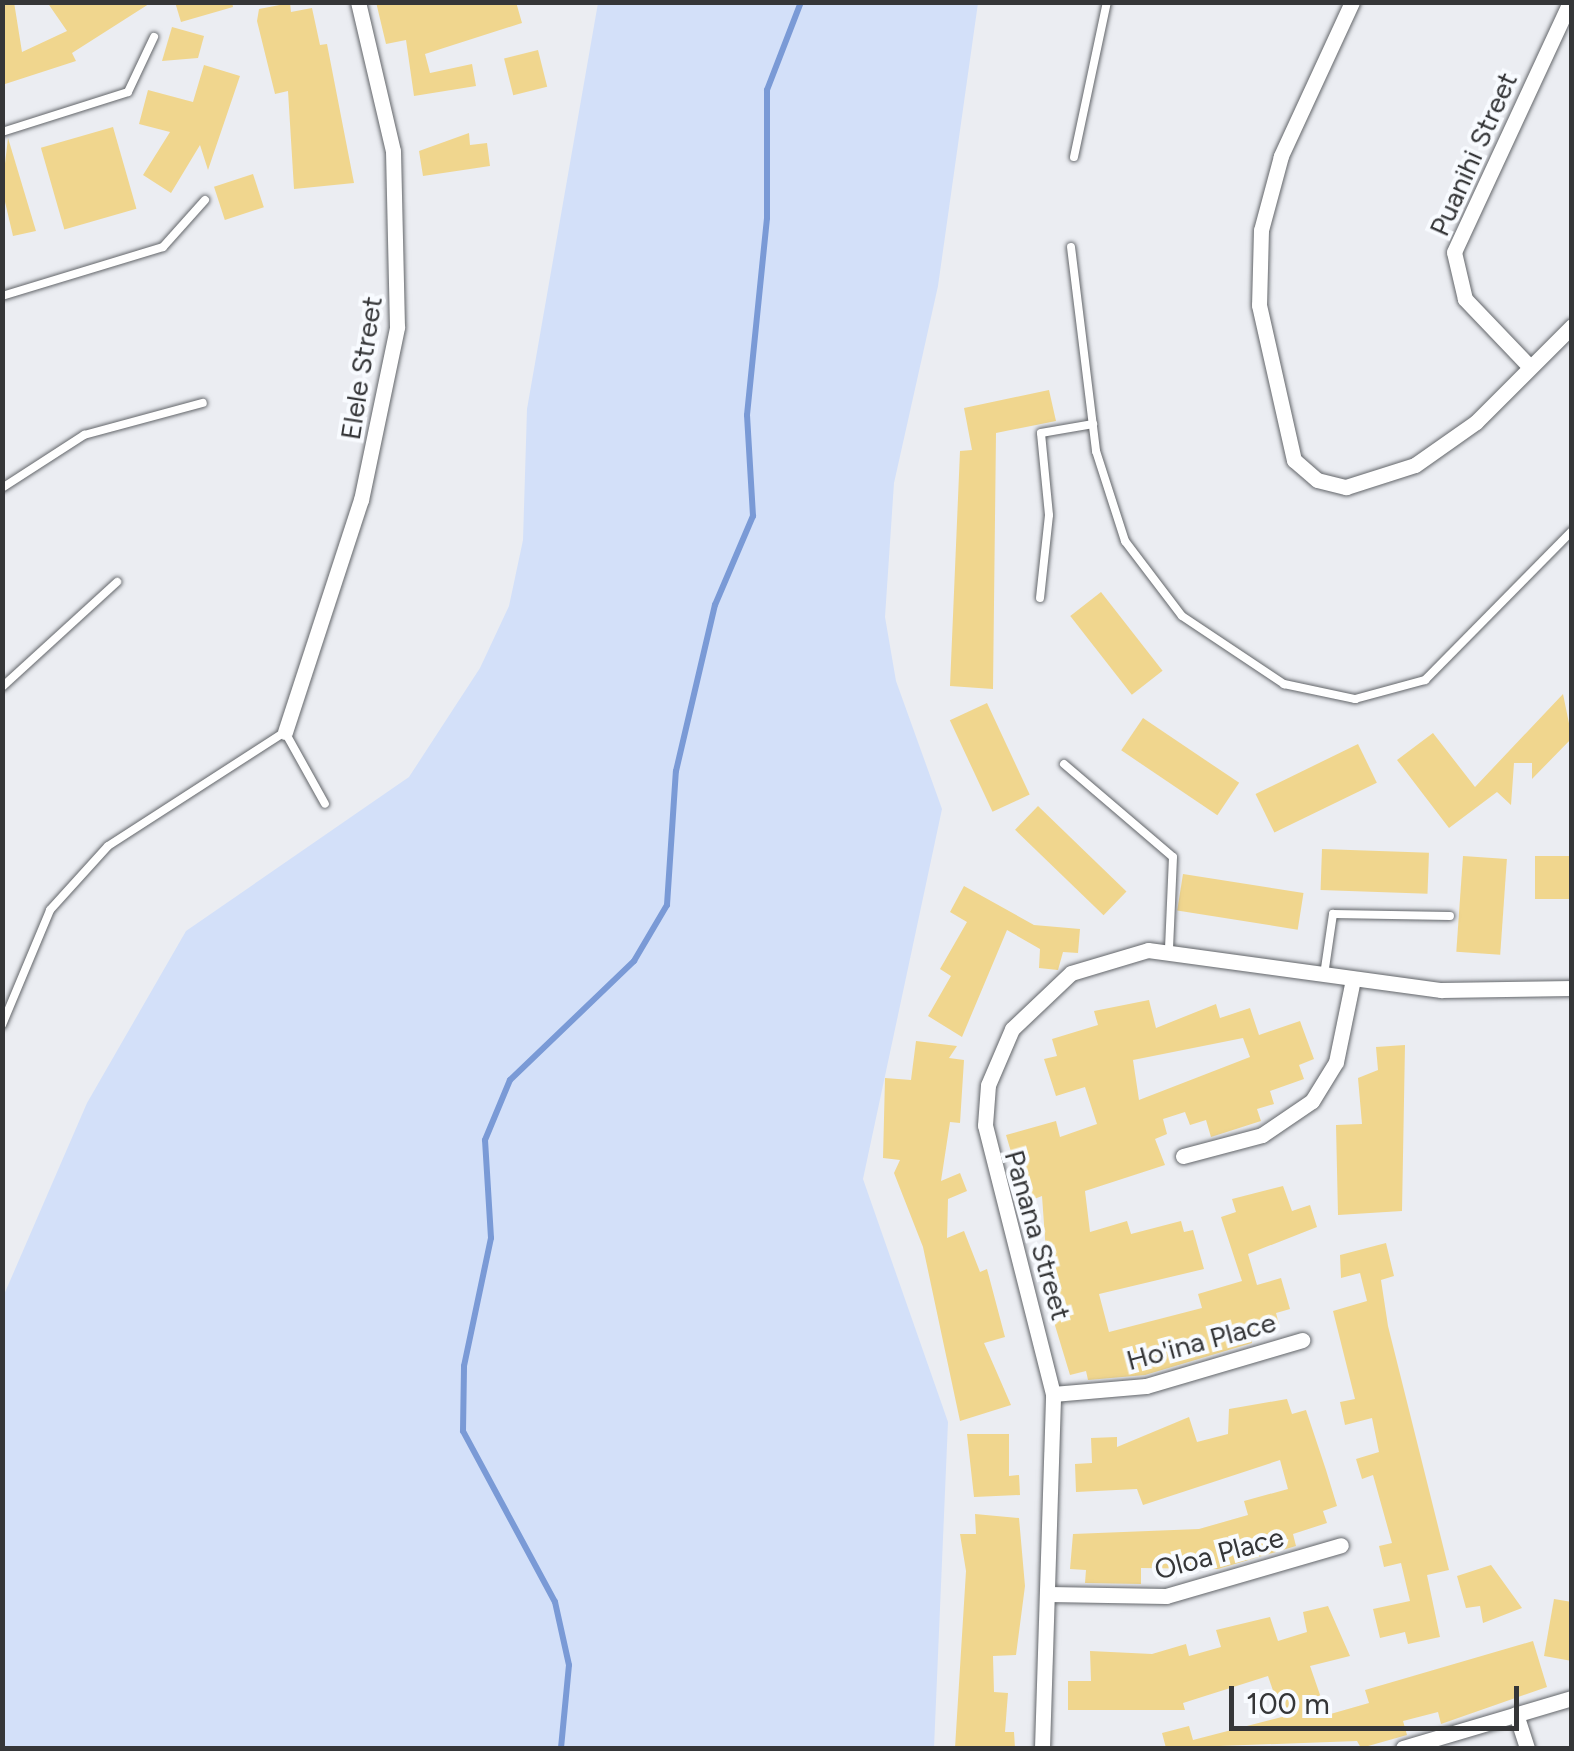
<!DOCTYPE html>
<style>
body{margin:0}
#map{position:relative;width:1574px;height:1751px;overflow:hidden;background:#ebedf2;font-family:Figtree,sans-serif}
div>[style]{position:absolute}
.green>*{inset:0;background:#d3e0f9}
.stream>*{height:6px;margin:-3px;padding:0 3px;transform-origin:3px;border-radius:3px;background:#7a9ad6}
.building>*{inset:0;background:#f0d68e;transform-origin:0 0}
.roads{filter:drop-shadow(0 0 2px #63666a) drop-shadow(0 0 2px #63666a)}
.service>*{height:8px;margin:-4px;padding:0 4px;transform-origin:4px;border-radius:4px;background:#fff}
.minor>*{height:15px;margin:-7.5px;padding:0 7.5px;transform-origin:7.5px;border-radius:7.5px;background:#fff}
span{translate:-50% -50%;white-space:nowrap;text-align:center;line-height:1.15;-webkit-text-stroke:8px #f8fbff;paint-order:stroke}
.street-label{font-size:28px;color:#353638}
.frame{position:absolute;inset:0;border:5px solid #353638;pointer-events:none}
.scale{position:absolute;left:1229px;top:1686px;width:290px;height:45px;box-sizing:border-box;border:5px solid #353638;border-top:0;padding-left:12px;font-size:30px;line-height:35px;white-space:nowrap;color:#353638;-webkit-text-stroke:8px #f8fbff;paint-order:stroke}
</style>
<div id="map">
<div class="green">
<div style="clip-path:polygon(598px 3px,978px 3px,938px 286px,894px 483px,885px 617px,896px 681px,942px 809px,863px 1179px,948px 1422px,934px 1748px,3px 1748px,3px 1297px,87px 1103px,186px 931px,409px 777px,480px 668px,509px 606px,523px 540px,527px 409px)"></div>
</div>
<div class="stream">
<div style="left:561px;top:1748px;width:83px;rotate:-84.5deg"></div>
<div style="left:569px;top:1665px;width:65px;rotate:-102.5deg"></div>
<div style="left:555px;top:1602px;width:194px;rotate:-118.3deg"></div>
<div style="left:463px;top:1431px;width:65px;rotate:-89.1deg"></div>
<div style="left:464px;top:1366px;width:131px;rotate:-78.1deg"></div>
<div style="left:491px;top:1238px;width:98px;rotate:-93.5deg"></div>
<div style="left:485px;top:1140px;width:65px;rotate:-67.4deg"></div>
<div style="left:510px;top:1080px;width:172px;rotate:-43.8deg"></div>
<div style="left:634px;top:961px;width:65px;rotate:-59.5deg"></div>
<div style="left:667px;top:905px;width:134px;rotate:-86.2deg"></div>
<div style="left:676px;top:771px;width:171px;rotate:-76.8deg"></div>
<div style="left:715px;top:605px;width:97px;rotate:-66.9deg"></div>
<div style="left:753px;top:516px;width:101px;rotate:-93.4deg"></div>
<div style="left:747px;top:415px;width:198px;rotate:-84.2deg"></div>
<div style="left:767px;top:218px;width:128px;rotate:-90deg"></div>
<div style="left:767px;top:90px;width:94px;rotate:-68.9deg"></div>
</div>
<div class="building">
<div style="clip-path:polygon(2px 2px,14px 2px,22px 52px,67px 31px,47px 2px,152px 2px,72px 53px,76px 61px,2px 85px)"></div>
<div style="clip-path:polygon(175px 2px,232px 2px,233px 7px,181px 22px)"></div>
<div style="clip-path:polygon(376px 2px,516px 2px,522px 23px,425px 54px,430px 73px,472px 64px,476px 86px,414px 96px,406px 40px,386px 44px)"></div>
<div style="clip-path:polygon(290px 3px,291px 12px,312px 8px,320px 45px,327px 44px,354px 183px,294px 189px,288px 91px,275px 94px,257px 21px,259px 9px)"></div>
<div style="clip-path:polygon(172px 27px,204px 36px,198px 58px,162px 61px)"></div>
<div style="left:538px;top:50px;width:38px;height:35px;rotate:76deg"></div>
<div style="clip-path:polygon(204px 65px,240px 76px,208px 170px,200px 145px,171px 193px,143px 175px,170px 132px,139px 124px,148px 90px,193px 102px)"></div>
<div style="left:113px;top:127px;width:85px;height:75px;rotate:74deg"></div>
<div style="clip-path:polygon(469px 133px,470px 145px,487px 143px,490px 166px,423px 176px,419px 151px)"></div>
<div style="clip-path:polygon(8px 138px,36px 231px,13px 236px,2px 189px)"></div>
<div style="left:253px;top:174px;width:35px;height:41px;rotate:72deg"></div>
<div style="clip-path:polygon(1049px 390px,1056px 421px,996px 433px,993px 689px,950px 686px,960px 451px,972px 450px,964px 408px)"></div>
<div style="left:1101px;top:592px;width:100px;height:39px;rotate:52deg"></div>
<div style="clip-path:polygon(1563px 694px,1572px 738px,1532px 779px,1532px 763px,1514px 763px,1511px 805px,1497px 792px,1449px 828px,1397px 760px,1433px 733px,1475px 787px)"></div>
<div style="left:987px;top:703px;width:101px;height:41px;rotate:65deg"></div>
<div style="left:1143px;top:718px;width:116px;height:39px;rotate:34deg"></div>
<div style="left:1358px;top:744px;width:43px;height:114px;rotate:64deg"></div>
<div style="left:1038px;top:806px;width:123px;height:33px;rotate:44deg"></div>
<div style="left:1322px;top:849px;width:107px;height:41px;rotate:2deg"></div>
<div style="left:1463px;top:856px;width:44px;height:96px;rotate:4deg"></div>
<div style="left:1572px;top:856px;width:43px;height:37px;rotate:90deg"></div>
<div style="left:1183px;top:874px;width:122px;height:37px;rotate:9deg"></div>
<div style="clip-path:polygon(964px 886px,1034px 925px,1080px 929px,1078px 953px,1063px 952px,1058px 970px,1039px 968px,1040px 949px,1007px 930px,962px 1037px,928px 1016px,951px 976px,940px 969px,967px 922px,950px 912px)"></div>
<div style="clip-path:polygon(evenodd,1149px 1000px,1156px 1028px,1216px 1004px,1220px 1018px,1250px 1008px,1259px 1035px,1300px 1021px,1314px 1059px,1299px 1065px,1304px 1079px,1270px 1091px,1274px 1104px,1257px 1109px,1261px 1121px,1211px 1137px,1206px 1120px,1190px 1125px,1185px 1112px,1163px 1119px,1167px 1134px,1155px 1139px,1165px 1165px,1085px 1191px,1090px 1232px,1127px 1221px,1131px 1234px,1181px 1221px,1184px 1232px,1193px 1230px,1204px 1269px,1099px 1294px,1109px 1332px,1202px 1308px,1198px 1294px,1242px 1281px,1221px 1217px,1236px 1212px,1232px 1199px,1283px 1186px,1292px 1211px,1310px 1205px,1317px 1227px,1248px 1254px,1257px 1285px,1281px 1278px,1290px 1309px,1276px 1313px,1279px 1324px,1249px 1333px,1252px 1343px,1145px 1375px,1088px 1380px,1086px 1371px,1070px 1375px,1034px 1256px,1046px 1252px,1042px 1196px,1026px 1202px,1006px 1135px,1056px 1121px,1060px 1137px,1097px 1124px,1085px 1087px,1056px 1096px,1044px 1059px,1057px 1056px,1052px 1039px,1098px 1025px,1094px 1011px,1149px 1000px,1243px 1038px,1250px 1057px,1139px 1100px,1133px 1060px,1243px 1038px)"></div>
<div style="clip-path:polygon(916px 1041px,957px 1046px,949px 1058px,964px 1060px,960px 1123px,950px 1122px,941px 1181px,960px 1173px,967px 1191px,948px 1199px,947px 1238px,964px 1231px,980px 1272px,987px 1269px,1005px 1337px,984px 1343px,1011px 1405px,960px 1421px,923px 1247px,894px 1173px,900px 1160px,883px 1158px,885px 1078px,911px 1080px)"></div>
<div style="clip-path:polygon(1405px 1045px,1402px 1211px,1338px 1215px,1336px 1125px,1362px 1124px,1358px 1078px,1378px 1070px,1376px 1047px)"></div>
<div style="clip-path:polygon(1386px 1243px,1394px 1276px,1381px 1280px,1388px 1326px,1449px 1570px,1427px 1575px,1440px 1637px,1408px 1644px,1405px 1632px,1380px 1638px,1373px 1609px,1410px 1601px,1401px 1563px,1384px 1567px,1379px 1546px,1392px 1543px,1373px 1475px,1362px 1479px,1356px 1459px,1379px 1452px,1372px 1418px,1345px 1425px,1340px 1402px,1355px 1399px,1333px 1311px,1367px 1301px,1360px 1273px,1341px 1278px,1340px 1255px)"></div>
<div style="clip-path:polygon(1287px 1399px,1292px 1414px,1306px 1410px,1326px 1470px,1337px 1506px,1323px 1511px,1327px 1523px,1293px 1534px,1296px 1546px,1218px 1569px,1141px 1568px,1141px 1584px,1085px 1583px,1086px 1570px,1070px 1569px,1073px 1534px,1199px 1529px,1248px 1515px,1244px 1501px,1288px 1489px,1280px 1460px,1143px 1505px,1137px 1489px,1076px 1492px,1075px 1464px,1092px 1463px,1091px 1438px,1117px 1437px,1117px 1447px,1189px 1417px,1197px 1442px,1228px 1434px,1229px 1409px)"></div>
<div style="clip-path:polygon(967px 1434px,1009px 1434px,1009px 1476px,1019px 1475px,1020px 1495px,974px 1497px)"></div>
<div style="clip-path:polygon(975px 1514px,1019px 1518px,1025px 1586px,1016px 1655px,993px 1656px,994px 1692px,1008px 1693px,1005px 1732px,1014px 1732px,1015px 1748px,955px 1748px,966px 1571px,960px 1534px,976px 1534px)"></div>
<div style="clip-path:polygon(1491px 1565px,1522px 1608px,1483px 1623px,1480px 1606px,1466px 1608px,1457px 1576px)"></div>
<div style="clip-path:polygon(1554px 1599px,1572px 1602px,1572px 1661px,1544px 1656px)"></div>
<div style="clip-path:polygon(1328px 1606px,1350px 1656px,1310px 1666px,1327px 1715px,1369px 1703px,1365px 1690px,1533px 1641px,1547px 1687px,1441px 1724px,1438px 1712px,1403px 1721px,1407px 1735px,1361px 1748px,1357px 1741px,1166px 1748px,1162px 1733px,1189px 1726px,1193px 1740px,1282px 1717px,1268px 1676px,1183px 1703px,1185px 1710px,1068px 1710px,1068px 1681px,1091px 1681px,1090px 1651px,1152px 1654px,1186px 1644px,1189px 1656px,1221px 1647px,1216px 1630px,1270px 1617px,1278px 1641px,1307px 1632px,1303px 1612px)"></div>
</div>
<div class="roads">
<div class="service">
<div style="left:2px;top:132px;width:132px;rotate:-17.6deg"></div>
<div style="left:128px;top:92px;width:61px;rotate:-64.7deg"></div>
<div style="left:1074px;top:157px;width:158px;rotate:-78deg"></div>
<div style="left:1071px;top:247px;width:206px;rotate:83deg"></div>
<div style="left:1096px;top:451px;width:95px;rotate:72.1deg"></div>
<div style="left:1125px;top:541px;width:94px;rotate:52.8deg"></div>
<div style="left:1182px;top:616px;width:123px;rotate:33.7deg"></div>
<div style="left:1284px;top:684px;width:73px;rotate:11.9deg"></div>
<div style="left:1355px;top:699px;width:73px;rotate:-15.2deg"></div>
<div style="left:1425px;top:680px;width:209px;rotate:-45.4deg"></div>
<div style="left:2px;top:296px;width:168px;rotate:-16.9deg"></div>
<div style="left:163px;top:247px;width:63px;rotate:-48.2deg"></div>
<div style="left:2px;top:488px;width:98px;rotate:-32.9deg"></div>
<div style="left:84px;top:435px;width:123px;rotate:-15.1deg"></div>
<div style="left:1040px;top:598px;width:83px;rotate:-83.8deg"></div>
<div style="left:1049px;top:515px;width:82px;rotate:-95.6deg"></div>
<div style="left:1041px;top:433px;width:53px;rotate:-9.8deg"></div>
<div style="left:2px;top:687px;width:156px;rotate:-42.4deg"></div>
<div style="left:1064px;top:764px;width:143px;rotate:40.5deg"></div>
<div style="left:1173px;top:857px;width:93px;rotate:92.5deg"></div>
<div style="left:1324px;top:975px;width:62px;rotate:-81.6deg"></div>
<div style="left:1333px;top:914px;width:117px;rotate:1deg"></div>
<div style="left:2px;top:1025px;width:125px;rotate:-67.3deg"></div>
<div style="left:50px;top:910px;width:86px;rotate:-47.8deg"></div>
<div style="left:108px;top:846px;width:211px;rotate:-32.8deg"></div>
<div style="left:285px;top:732px;width:82px;rotate:60.9deg"></div>
</div>
<div class="minor">
<div style="left:1352px;top:2px;width:170px;rotate:114.8deg"></div>
<div style="left:1281px;top:156px;width:77px;rotate:105.1deg"></div>
<div style="left:1261px;top:230px;width:75px;rotate:91.5deg"></div>
<div style="left:1259px;top:305px;width:159px;rotate:77.3deg"></div>
<div style="left:1294px;top:460px;width:30px;rotate:41deg"></div>
<div style="left:1317px;top:480px;width:30px;rotate:14deg"></div>
<div style="left:1346px;top:487px;width:72px;rotate:-17.7deg"></div>
<div style="left:1415px;top:465px;width:75px;rotate:-35.2deg"></div>
<div style="left:1476px;top:422px;width:136px;rotate:-45deg"></div>
<div style="left:1529px;top:366px;width:93px;rotate:-133.7deg"></div>
<div style="left:1465px;top:299px;width:48px;rotate:-103.2deg"></div>
<div style="left:1454px;top:252px;width:276px;rotate:-65.1deg"></div>
<div style="left:285px;top:732px;width:244px;rotate:-71.9deg"></div>
<div style="left:361px;top:500px;width:177px;rotate:-78.2deg"></div>
<div style="left:397px;top:327px;width:176px;rotate:-91.3deg"></div>
<div style="left:393px;top:151px;width:153px;rotate:-103.2deg"></div>
<div style="left:1183px;top:1156px;width:82px;rotate:-14.9deg"></div>
<div style="left:1262px;top:1135px;width:60px;rotate:-34.2deg"></div>
<div style="left:1312px;top:1101px;width:46px;rotate:-58.4deg"></div>
<div style="left:1336px;top:1062px;width:85px;rotate:-78.4deg"></div>
<div style="left:1053px;top:1394px;width:93px;rotate:-4.9deg"></div>
<div style="left:1146px;top:1386px;width:163px;rotate:-16.4deg"></div>
<div style="left:1048px;top:1594px;width:118px;rotate:1deg"></div>
<div style="left:1166px;top:1596px;width:182px;rotate:-16.2deg"></div>
<div style="left:1516px;top:1714px;width:36px;rotate:72deg"></div>
<div style="left:1042px;top:1748px;width:354px;rotate:-88.2deg"></div>
<div style="left:1053px;top:1394px;width:277px;rotate:-104.2deg"></div>
<div style="left:985px;top:1125px;width:40px;rotate:-85.7deg"></div>
<div style="left:988px;top:1085px;width:61px;rotate:-66.8deg"></div>
<div style="left:1012px;top:1029px;width:81px;rotate:-43.5deg"></div>
<div style="left:1071px;top:973px;width:80px;rotate:-16.6deg"></div>
<div style="left:1148px;top:950px;width:296px;rotate:7.8deg"></div>
<div style="left:1441px;top:990px;width:131px;rotate:-0.9deg"></div>
<div style="left:1403px;top:1748px;width:176px;rotate:-16.5deg"></div>
</div>
</div>
<div class="street-label">
<span style="left:1473px;top:154px;rotate:-66deg">Puanihi Street</span>
<span style="left:361px;top:368px;rotate:-81deg">Elele Street</span>
<span style="left:1038px;top:1235px;rotate:74deg">Panana Street</span>
<span style="left:1201px;top:1341px;rotate:-15deg">Ho'ina Place</span>
<span style="left:1219px;top:1553px;rotate:-15deg">Oloa Place</span>
</div>
<div class="frame"></div>
<div class="scale">100 m</div>
</div>
